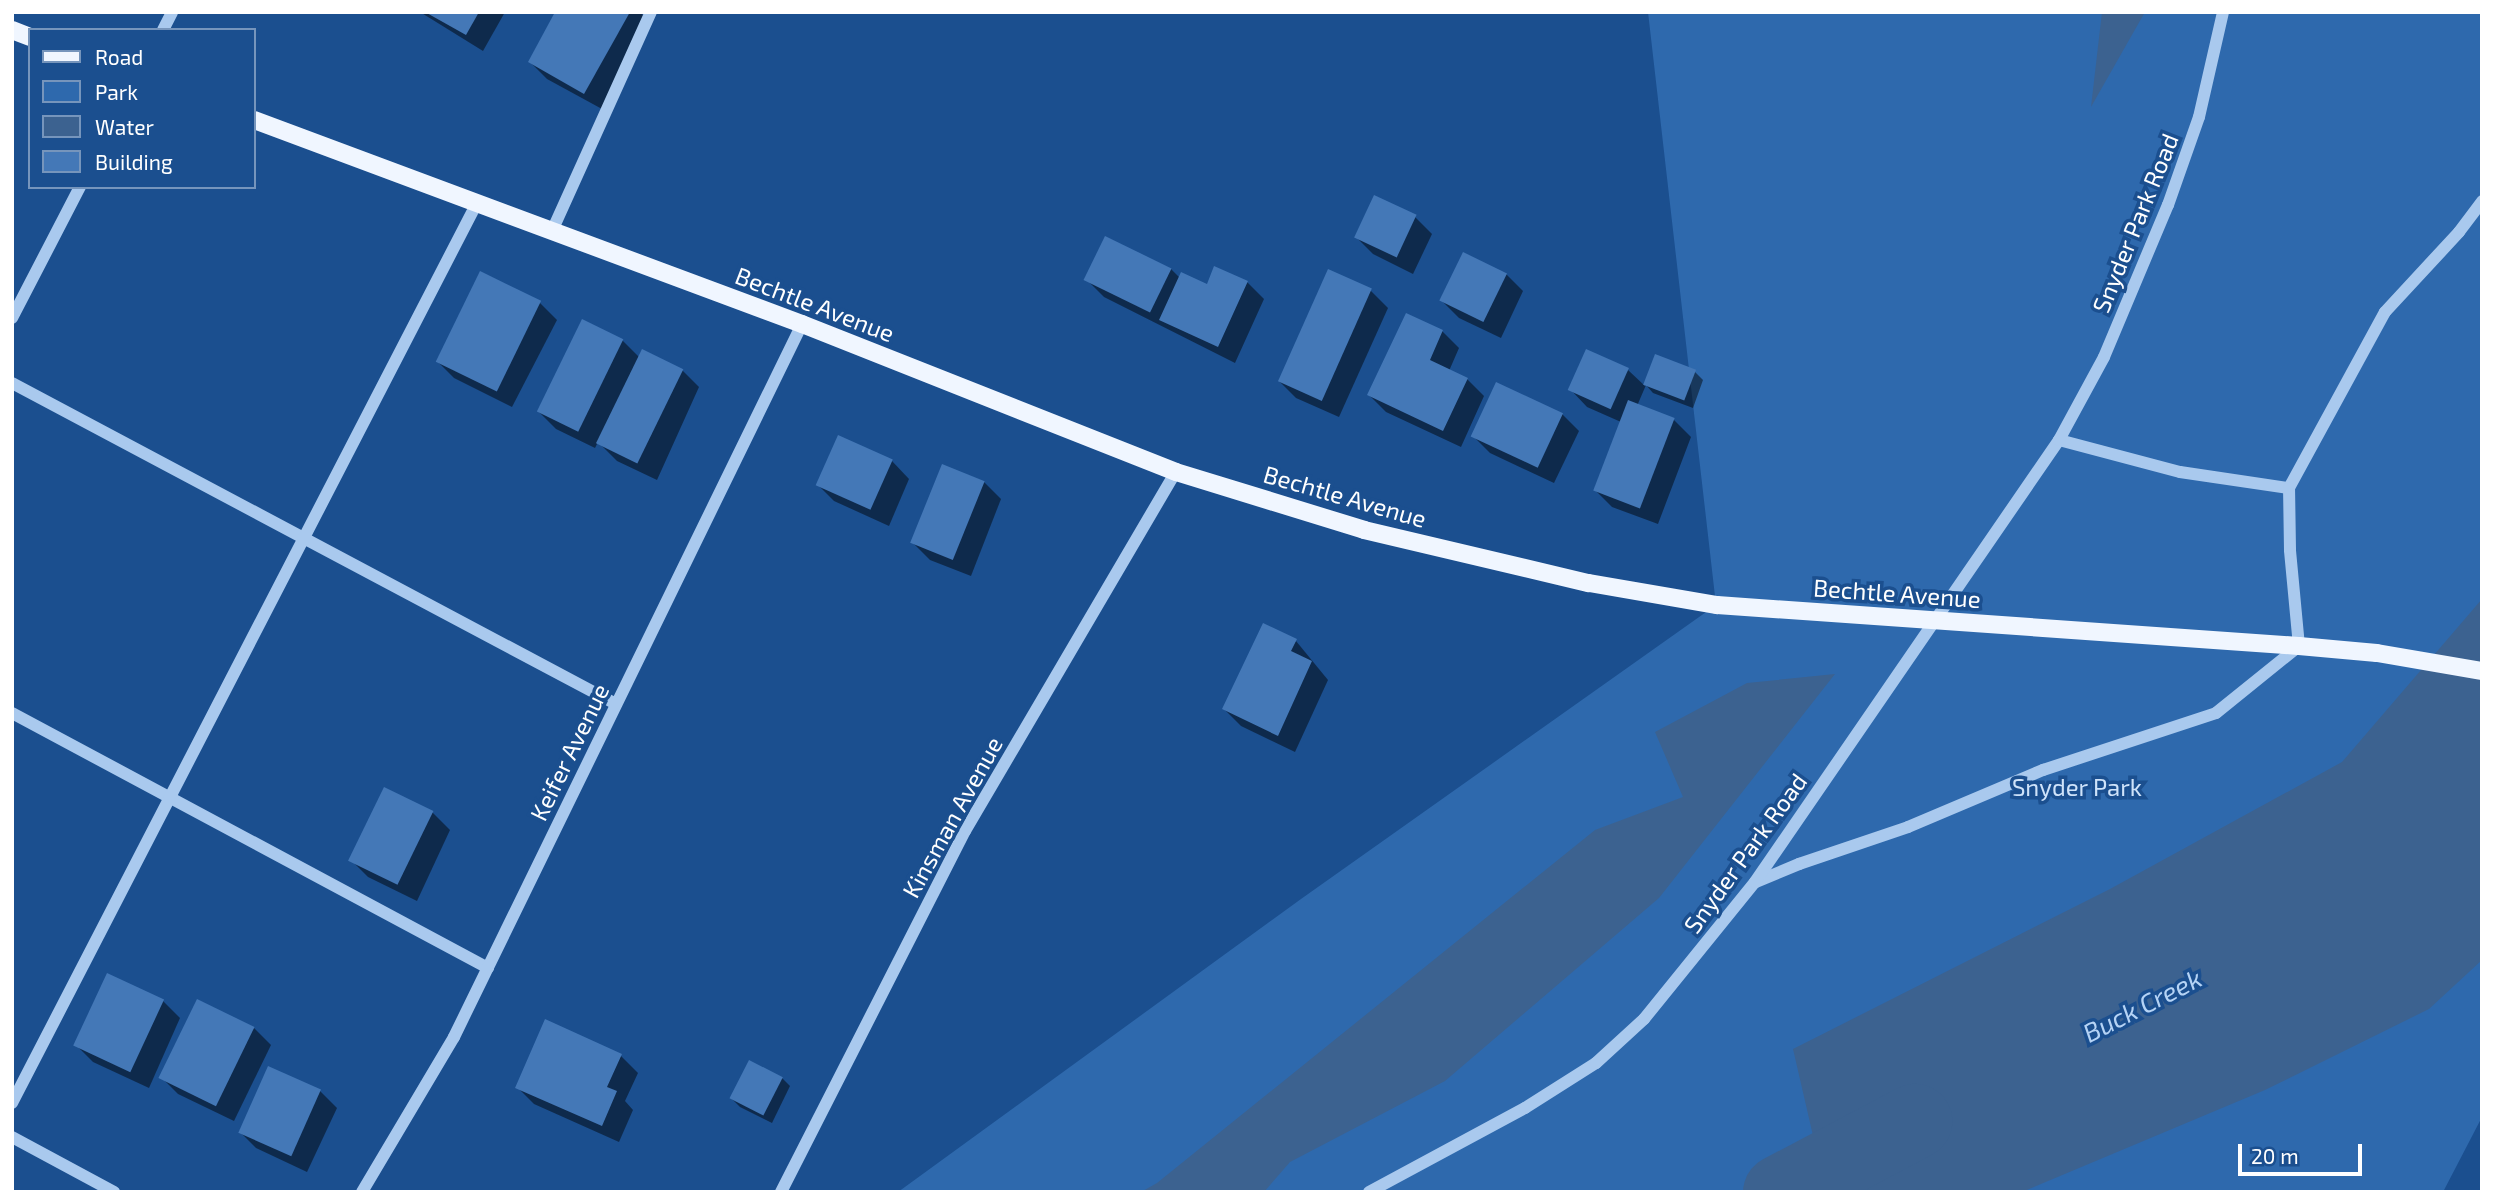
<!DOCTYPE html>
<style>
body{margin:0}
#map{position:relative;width:2494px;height:1204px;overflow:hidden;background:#1b4f8f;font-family:"Exo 2",sans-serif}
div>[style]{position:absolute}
.green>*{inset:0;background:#2e69ad}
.water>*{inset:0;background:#3c6290}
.shadow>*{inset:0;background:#0007}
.river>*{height:75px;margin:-37.5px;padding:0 37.5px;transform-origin:37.5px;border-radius:37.5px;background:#3c6290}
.building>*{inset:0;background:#4478b7;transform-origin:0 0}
.minor>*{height:12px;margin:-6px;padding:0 6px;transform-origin:6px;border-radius:6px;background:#a9c9ee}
.major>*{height:18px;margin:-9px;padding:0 9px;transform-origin:9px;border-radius:9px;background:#f0f6ff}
span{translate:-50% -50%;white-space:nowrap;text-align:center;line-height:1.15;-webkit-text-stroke:7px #1b4f8f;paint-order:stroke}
.street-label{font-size:24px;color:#fff}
.park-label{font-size:24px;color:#cfe3fa}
.water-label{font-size:26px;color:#b5d3f5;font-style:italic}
.frame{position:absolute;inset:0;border:14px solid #fff;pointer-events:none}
.legend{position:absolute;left:28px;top:28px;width:228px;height:161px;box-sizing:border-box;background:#1b4f8f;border:2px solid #7695bc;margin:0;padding:9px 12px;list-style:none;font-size:21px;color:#fff}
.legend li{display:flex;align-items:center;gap:14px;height:35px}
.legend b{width:35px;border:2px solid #7695bc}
.scale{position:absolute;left:2238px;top:1144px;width:124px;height:32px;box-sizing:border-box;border:4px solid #fff;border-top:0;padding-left:9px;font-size:21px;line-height:24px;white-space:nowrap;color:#fff;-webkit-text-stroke:5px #1b4f8f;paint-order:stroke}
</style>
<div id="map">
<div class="green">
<div style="clip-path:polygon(1648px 12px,2482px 12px,2482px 1117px,2443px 1192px,898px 1192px,1301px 899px,1716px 605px)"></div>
</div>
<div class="water">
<div style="clip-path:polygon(2102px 12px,2145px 12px,2091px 107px)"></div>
<div style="clip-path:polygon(2482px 599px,2482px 960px,2429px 1009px,2265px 1090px,2022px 1192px,1826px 1192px,1793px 1049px,2110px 889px,2342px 762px)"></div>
<div style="clip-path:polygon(1835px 674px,1659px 898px,1445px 1081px,1290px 1162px,1264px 1192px,1141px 1192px,1157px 1183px,1595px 830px,1683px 797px,1655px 732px,1747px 683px)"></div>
</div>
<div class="shadow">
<div style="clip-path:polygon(420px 12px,505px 12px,483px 51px)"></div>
<div style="clip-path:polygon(557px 12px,640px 12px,650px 23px,602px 109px,547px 79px,530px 62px)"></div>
<div style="clip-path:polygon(1375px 197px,1415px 217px,1432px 234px,1413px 274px,1373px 254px,1356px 237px)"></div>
<div style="clip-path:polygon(1106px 239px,1171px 269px,1180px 278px,1207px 286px,1215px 268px,1247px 282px,1264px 299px,1235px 363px,1104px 297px,1087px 280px)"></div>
<div style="clip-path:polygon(1329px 272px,1371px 291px,1388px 308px,1339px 417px,1296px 398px,1279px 381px)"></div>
<div style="clip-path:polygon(1506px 274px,1523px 291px,1501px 338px,1459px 318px,1442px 301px)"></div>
<div style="clip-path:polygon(540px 303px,557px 320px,512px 407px,454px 378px,437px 361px)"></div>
<div style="clip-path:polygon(1442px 331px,1459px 348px,1449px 371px,1467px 379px,1484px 396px,1461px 447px,1386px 412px,1369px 395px)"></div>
<div style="clip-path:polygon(622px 340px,640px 358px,682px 370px,699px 387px,657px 480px,617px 461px,598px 442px,595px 448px,556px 429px,539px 412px)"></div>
<div style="clip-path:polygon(1656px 356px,1695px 372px,1703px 380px,1693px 408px,1653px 393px,1646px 385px,1637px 406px,1674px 420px,1691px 437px,1658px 524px,1612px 507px,1595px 490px,1621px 422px,1587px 407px,1570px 389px,1628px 370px,1645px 386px)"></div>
<div style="clip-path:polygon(1562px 414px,1579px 431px,1554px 483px,1490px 453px,1473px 436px)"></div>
<div style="clip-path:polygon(892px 461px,909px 479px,889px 526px,834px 501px,817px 484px)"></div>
<div style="clip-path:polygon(984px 482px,1001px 499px,971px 576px,930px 560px,913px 543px)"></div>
<div style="clip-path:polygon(1296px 641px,1328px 680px,1295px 752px,1241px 726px,1224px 709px)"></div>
<div style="clip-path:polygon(385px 790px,433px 813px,450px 830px,417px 901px,368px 877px,351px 860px)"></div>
<div style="clip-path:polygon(108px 975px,163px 1001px,180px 1018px,149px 1088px,93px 1062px,76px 1045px)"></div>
<div style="clip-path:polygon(254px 1028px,271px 1045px,234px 1121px,178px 1094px,161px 1077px)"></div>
<div style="clip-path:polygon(621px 1056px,638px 1073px,625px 1101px,633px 1110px,619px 1142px,534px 1104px,517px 1087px)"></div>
<div style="clip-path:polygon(782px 1078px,790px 1086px,772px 1123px,740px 1107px,732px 1099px)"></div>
<div style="clip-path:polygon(320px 1091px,337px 1108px,307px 1172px,256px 1148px,239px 1131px)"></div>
</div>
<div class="river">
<div style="left:1780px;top:1192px;width:152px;rotate:-27.9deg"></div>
</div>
<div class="building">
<div style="clip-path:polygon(425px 12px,479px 12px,466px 35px)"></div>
<div style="clip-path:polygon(555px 12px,630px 12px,584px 94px,528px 62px)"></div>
<div style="left:1374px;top:195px;width:47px;height:47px;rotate:25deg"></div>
<div style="left:1105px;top:236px;width:74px;height:49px;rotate:26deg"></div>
<div style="left:1463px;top:252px;width:49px;height:54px;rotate:26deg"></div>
<div style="clip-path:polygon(1214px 266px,1248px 281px,1218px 347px,1159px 320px,1181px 272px,1207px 284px)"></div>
<div style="left:1328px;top:269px;width:48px;height:123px;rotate:24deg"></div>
<div style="left:480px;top:271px;width:68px;height:101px;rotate:26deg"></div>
<div style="clip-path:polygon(1406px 313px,1443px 330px,1430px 360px,1468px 378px,1443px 431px,1367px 395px)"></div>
<div style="left:582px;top:319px;width:46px;height:103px;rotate:26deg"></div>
<div style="left:642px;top:349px;width:46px;height:105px;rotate:26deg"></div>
<div style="left:1586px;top:349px;width:47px;height:45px;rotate:24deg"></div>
<div style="left:1655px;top:354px;width:44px;height:33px;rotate:21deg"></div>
<div style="left:1496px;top:382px;width:74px;height:60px;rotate:25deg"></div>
<div style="left:1628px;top:400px;width:50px;height:97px;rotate:21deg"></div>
<div style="left:838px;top:435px;width:60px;height:55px;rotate:24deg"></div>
<div style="left:942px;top:464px;width:46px;height:85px;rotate:22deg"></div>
<div style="clip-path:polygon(1263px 623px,1297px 639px,1291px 651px,1312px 661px,1278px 736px,1222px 709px)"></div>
<div style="left:384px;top:787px;width:55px;height:82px;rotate:26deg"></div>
<div style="left:107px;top:973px;width:63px;height:80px;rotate:25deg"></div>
<div style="left:197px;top:999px;width:64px;height:88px;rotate:26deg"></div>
<div style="clip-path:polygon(545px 1019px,622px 1054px,607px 1087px,617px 1091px,602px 1126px,515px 1088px)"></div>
<div style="left:749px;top:1060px;width:38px;height:43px;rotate:27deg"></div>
<div style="left:268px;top:1066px;width:58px;height:73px;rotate:24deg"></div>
</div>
<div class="minor">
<div style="left:163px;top:30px;width:20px;rotate:-63deg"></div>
<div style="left:552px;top:231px;width:240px;rotate:-65.7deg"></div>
<div style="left:12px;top:318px;width:148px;rotate:-62.6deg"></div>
<div style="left:12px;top:383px;width:684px;rotate:27.99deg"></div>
<div style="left:2059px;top:440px;width:125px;rotate:14.8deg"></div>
<div style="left:2180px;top:472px;width:110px;rotate:8.4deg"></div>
<div style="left:2289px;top:488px;width:200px;rotate:-61.4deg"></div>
<div style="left:2385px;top:312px;width:109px;rotate:-47.2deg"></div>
<div style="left:2459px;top:232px;width:39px;rotate:-53deg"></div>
<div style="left:12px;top:713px;width:540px;rotate:28.18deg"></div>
<div style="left:1756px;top:882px;width:47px;rotate:-22.7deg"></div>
<div style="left:1799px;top:864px;width:115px;rotate:-18.7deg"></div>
<div style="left:1908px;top:827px;width:147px;rotate:-22.9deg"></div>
<div style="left:2043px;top:770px;width:182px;rotate:-18.2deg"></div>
<div style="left:2216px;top:713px;width:107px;rotate:-38.9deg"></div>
<div style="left:2299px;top:646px;width:96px;rotate:-95.4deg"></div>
<div style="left:2290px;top:550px;width:62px;rotate:-90.9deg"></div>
<div style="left:12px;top:1103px;width:1013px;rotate:-62.68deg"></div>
<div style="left:12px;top:1137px;width:116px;rotate:28.3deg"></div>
<div style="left:362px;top:1192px;width:180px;rotate:-59.3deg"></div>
<div style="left:454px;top:1037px;width:793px;rotate:-63.98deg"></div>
<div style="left:781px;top:1192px;width:405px;rotate:-63deg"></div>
<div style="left:965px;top:831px;width:416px;rotate:-59.6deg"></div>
<div style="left:1369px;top:1192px;width:177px;rotate:-28.3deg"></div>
<div style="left:1525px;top:1108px;width:84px;rotate:-32.4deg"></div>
<div style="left:1596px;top:1063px;width:65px;rotate:-42.5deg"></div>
<div style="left:1644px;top:1019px;width:176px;rotate:-51deg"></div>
<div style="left:1755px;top:882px;width:536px;rotate:-55.48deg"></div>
<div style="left:2059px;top:440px;width:94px;rotate:-61.5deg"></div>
<div style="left:2104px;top:357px;width:165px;rotate:-67.2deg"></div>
<div style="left:2168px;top:205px;width:93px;rotate:-70.6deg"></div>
<div style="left:2199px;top:117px;width:108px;rotate:-77.1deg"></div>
</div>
<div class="major">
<div style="left:12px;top:30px;width:19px;rotate:21deg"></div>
<div style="left:254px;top:120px;width:585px;rotate:20.42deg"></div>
<div style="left:802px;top:324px;width:402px;rotate:21.6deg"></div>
<div style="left:1176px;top:472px;width:197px;rotate:17.1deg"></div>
<div style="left:1364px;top:530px;width:231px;rotate:13.3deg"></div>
<div style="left:1589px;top:583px;width:130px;rotate:9.8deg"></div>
<div style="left:1717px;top:605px;width:583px;rotate:4.03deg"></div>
<div style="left:2299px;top:646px;width:78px;rotate:5.1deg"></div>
<div style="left:2377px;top:653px;width:107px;rotate:9.7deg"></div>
</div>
<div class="street-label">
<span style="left:2135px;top:223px;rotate:-68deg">Snyder Park Road</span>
<span style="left:815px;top:304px;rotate:21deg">Bechtle Avenue</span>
<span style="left:1345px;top:496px;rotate:16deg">Bechtle Avenue</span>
<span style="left:1897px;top:593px;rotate:4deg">Bechtle Avenue</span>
<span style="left:569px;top:752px;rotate:-64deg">Keifer Avenue</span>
<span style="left:952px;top:817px;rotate:-61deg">Kinsman Avenue</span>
<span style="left:1745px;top:853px;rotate:-54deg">Snyder Park Road</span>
</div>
<div class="park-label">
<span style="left:2077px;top:787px">Snyder Park</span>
</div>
<div class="water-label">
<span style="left:2142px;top:1005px;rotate:-27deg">Buck Creek</span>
</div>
<div class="frame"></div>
<ul class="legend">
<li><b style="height:9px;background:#f0f6ff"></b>Road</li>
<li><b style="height:19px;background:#2e69ad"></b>Park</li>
<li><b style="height:19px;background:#3c6290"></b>Water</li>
<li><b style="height:19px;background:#4478b7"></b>Building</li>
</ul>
<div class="scale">20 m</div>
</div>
